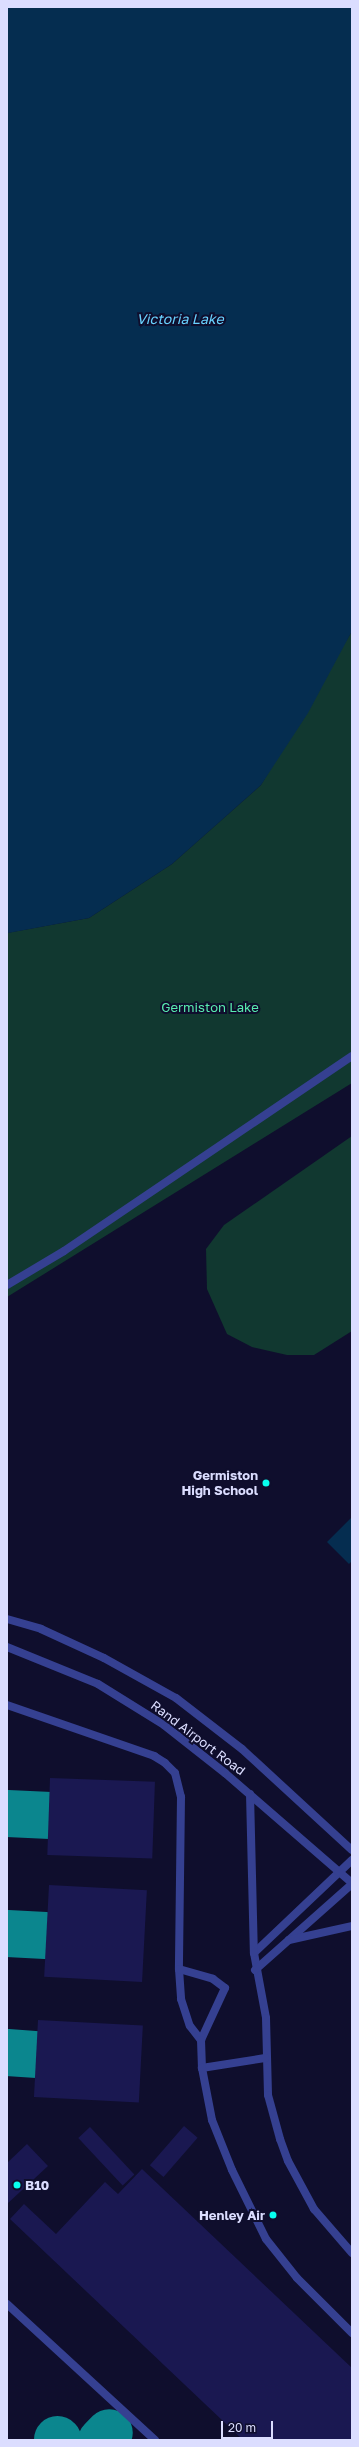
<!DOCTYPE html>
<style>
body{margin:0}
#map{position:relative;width:359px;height:2447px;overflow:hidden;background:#0f0e2d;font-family:"Golos Text",sans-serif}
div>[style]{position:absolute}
.green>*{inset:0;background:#113830}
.water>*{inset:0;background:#052d50}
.taxiway>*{height:47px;margin:-23.5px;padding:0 23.5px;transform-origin:23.5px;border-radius:23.5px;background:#0b868e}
.building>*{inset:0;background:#1a1851;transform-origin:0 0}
.service>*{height:8px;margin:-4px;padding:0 4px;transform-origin:4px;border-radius:4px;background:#354091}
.minor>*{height:8px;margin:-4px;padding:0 4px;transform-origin:4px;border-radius:4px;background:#354091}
.tertiary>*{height:8px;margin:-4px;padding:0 4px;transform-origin:4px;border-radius:4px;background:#354091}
.dots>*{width:11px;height:11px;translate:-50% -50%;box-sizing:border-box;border:2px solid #0f0e2d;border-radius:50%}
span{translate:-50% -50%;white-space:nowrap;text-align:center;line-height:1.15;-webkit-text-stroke:4px #0f0e2d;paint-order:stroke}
.park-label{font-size:13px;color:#59edb0}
.poi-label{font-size:13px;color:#dbddff;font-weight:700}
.right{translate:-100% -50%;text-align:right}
.left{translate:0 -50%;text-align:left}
.street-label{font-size:13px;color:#dbddff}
.water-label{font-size:14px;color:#69d2ff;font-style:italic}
.frame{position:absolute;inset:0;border:8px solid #dbddff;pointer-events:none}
.scale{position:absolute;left:221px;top:2421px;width:52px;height:18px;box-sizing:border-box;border:2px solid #dbddff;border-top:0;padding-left:5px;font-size:12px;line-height:14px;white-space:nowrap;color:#dbddff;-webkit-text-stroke:3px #0f0e2d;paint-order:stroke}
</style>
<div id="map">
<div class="green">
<div style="clip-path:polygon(352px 631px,352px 1083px,7px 1297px,7px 933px,89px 918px,172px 864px,261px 785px)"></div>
<div style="clip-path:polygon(352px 1136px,352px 1331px,314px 1355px,287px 1355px,252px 1347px,227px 1334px,207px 1289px,206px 1249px,224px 1225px)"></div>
</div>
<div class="water">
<div style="clip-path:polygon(7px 7px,352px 7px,352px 631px,308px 713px,261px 785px,172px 864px,89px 918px,8px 933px)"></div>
<div style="clip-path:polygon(352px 1517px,352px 1561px,349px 1564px,327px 1542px)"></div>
</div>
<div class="taxiway">
<div style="left:7px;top:1813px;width:43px;rotate:2.7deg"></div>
<div style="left:7px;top:1933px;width:38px;rotate:3deg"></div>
<div style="left:7px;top:2052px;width:30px;rotate:4deg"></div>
<div style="left:57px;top:2439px;width:1px;rotate:45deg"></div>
<div style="left:101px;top:2440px;width:11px;rotate:-45deg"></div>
</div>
<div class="building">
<div style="left:50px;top:1778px;width:105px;height:77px;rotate:2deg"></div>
<div style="left:49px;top:1885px;width:98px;height:92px;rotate:3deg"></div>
<div style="left:38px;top:2020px;width:105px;height:77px;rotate:3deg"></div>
<div style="left:184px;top:2126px;width:18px;height:52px;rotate:41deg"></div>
<div style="left:90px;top:2127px;width:65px;height:16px;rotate:47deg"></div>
<div style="clip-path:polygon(27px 2144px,48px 2166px,7px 2204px,7px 2163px)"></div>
<div style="clip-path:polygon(142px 2169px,352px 2368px,352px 2440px,243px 2440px,10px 2219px,24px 2204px,56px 2234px,105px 2182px,118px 2194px)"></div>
</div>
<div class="service">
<div style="left:7px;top:1705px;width:156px;rotate:19.1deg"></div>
<div style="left:154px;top:1756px;width:13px;rotate:32deg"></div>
<div style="left:165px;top:1763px;width:14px;rotate:45deg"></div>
<div style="left:175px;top:1773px;width:25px;rotate:76deg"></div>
<div style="left:181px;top:1797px;width:172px;rotate:90.7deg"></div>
<div style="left:179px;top:1969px;width:30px;rotate:86deg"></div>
<div style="left:181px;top:1999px;width:28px;rotate:72deg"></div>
<div style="left:190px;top:2026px;width:18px;rotate:52deg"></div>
<div style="left:179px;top:1969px;width:35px;rotate:16deg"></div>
<div style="left:213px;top:1979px;width:15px;rotate:37deg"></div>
<div style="left:225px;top:1988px;width:57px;rotate:114.8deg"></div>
<div style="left:201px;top:2040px;width:28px;rotate:88deg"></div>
<div style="left:7px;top:2304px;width:201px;rotate:42.6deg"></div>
</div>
<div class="minor">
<div style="left:7px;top:1285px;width:66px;rotate:-30.8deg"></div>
<div style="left:64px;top:1251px;width:348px;rotate:-34.1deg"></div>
<div style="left:352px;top:1860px;width:135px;rotate:136.5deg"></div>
<div style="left:254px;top:1953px;width:66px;rotate:79.5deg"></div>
<div style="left:266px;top:2018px;width:77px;rotate:88.5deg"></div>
<div style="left:268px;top:2095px;width:46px;rotate:74.7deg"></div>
<div style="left:280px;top:2139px;width:23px;rotate:70deg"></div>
<div style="left:288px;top:2161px;width:55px;rotate:61.6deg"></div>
<div style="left:314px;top:2209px;width:58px;rotate:49.2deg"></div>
<div style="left:255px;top:1970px;width:130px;rotate:-41.6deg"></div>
<div style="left:265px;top:2058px;width:64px;rotate:171deg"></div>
<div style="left:202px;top:2068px;width:53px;rotate:79.1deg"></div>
<div style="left:212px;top:2120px;width:54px;rotate:68.2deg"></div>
<div style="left:232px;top:2170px;width:77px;rotate:63.8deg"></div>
<div style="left:266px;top:2239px;width:50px;rotate:51.5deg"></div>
<div style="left:297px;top:2278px;width:78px;rotate:45deg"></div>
</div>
<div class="tertiary">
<div style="left:7px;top:1619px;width:35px;rotate:16deg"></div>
<div style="left:41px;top:1629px;width:69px;rotate:24.7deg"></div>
<div style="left:104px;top:1658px;width:82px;rotate:29.1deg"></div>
<div style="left:176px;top:1698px;width:83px;rotate:37.7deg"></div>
<div style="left:242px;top:1749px;width:149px;rotate:42.6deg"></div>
<div style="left:7px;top:1647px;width:98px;rotate:22.1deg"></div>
<div style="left:98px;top:1684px;width:78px;rotate:31.8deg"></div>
<div style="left:164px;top:1725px;width:78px;rotate:38.2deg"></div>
<div style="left:225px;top:1773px;width:168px;rotate:40.9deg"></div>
<div style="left:250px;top:1794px;width:159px;rotate:88.6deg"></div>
<div style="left:289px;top:1940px;width:65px;rotate:-12.5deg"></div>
</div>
<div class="dots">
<div style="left:266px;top:1483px;background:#07ffef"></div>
<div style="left:17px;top:2185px;background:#07ffef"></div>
<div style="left:273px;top:2215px;background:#07ffef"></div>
</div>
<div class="park-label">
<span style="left:210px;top:1007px">Germiston Lake</span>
</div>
<div class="poi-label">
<span class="right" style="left:258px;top:1483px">Germiston<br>High School</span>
<span class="left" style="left:25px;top:2185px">B10</span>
<span class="right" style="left:265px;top:2215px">Henley Air</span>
</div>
<div class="street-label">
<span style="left:198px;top:1738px;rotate:37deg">Rand Airport Road</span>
</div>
<div class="water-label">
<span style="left:180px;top:319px">Victoria Lake</span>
</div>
<div class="frame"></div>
<div class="scale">20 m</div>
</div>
